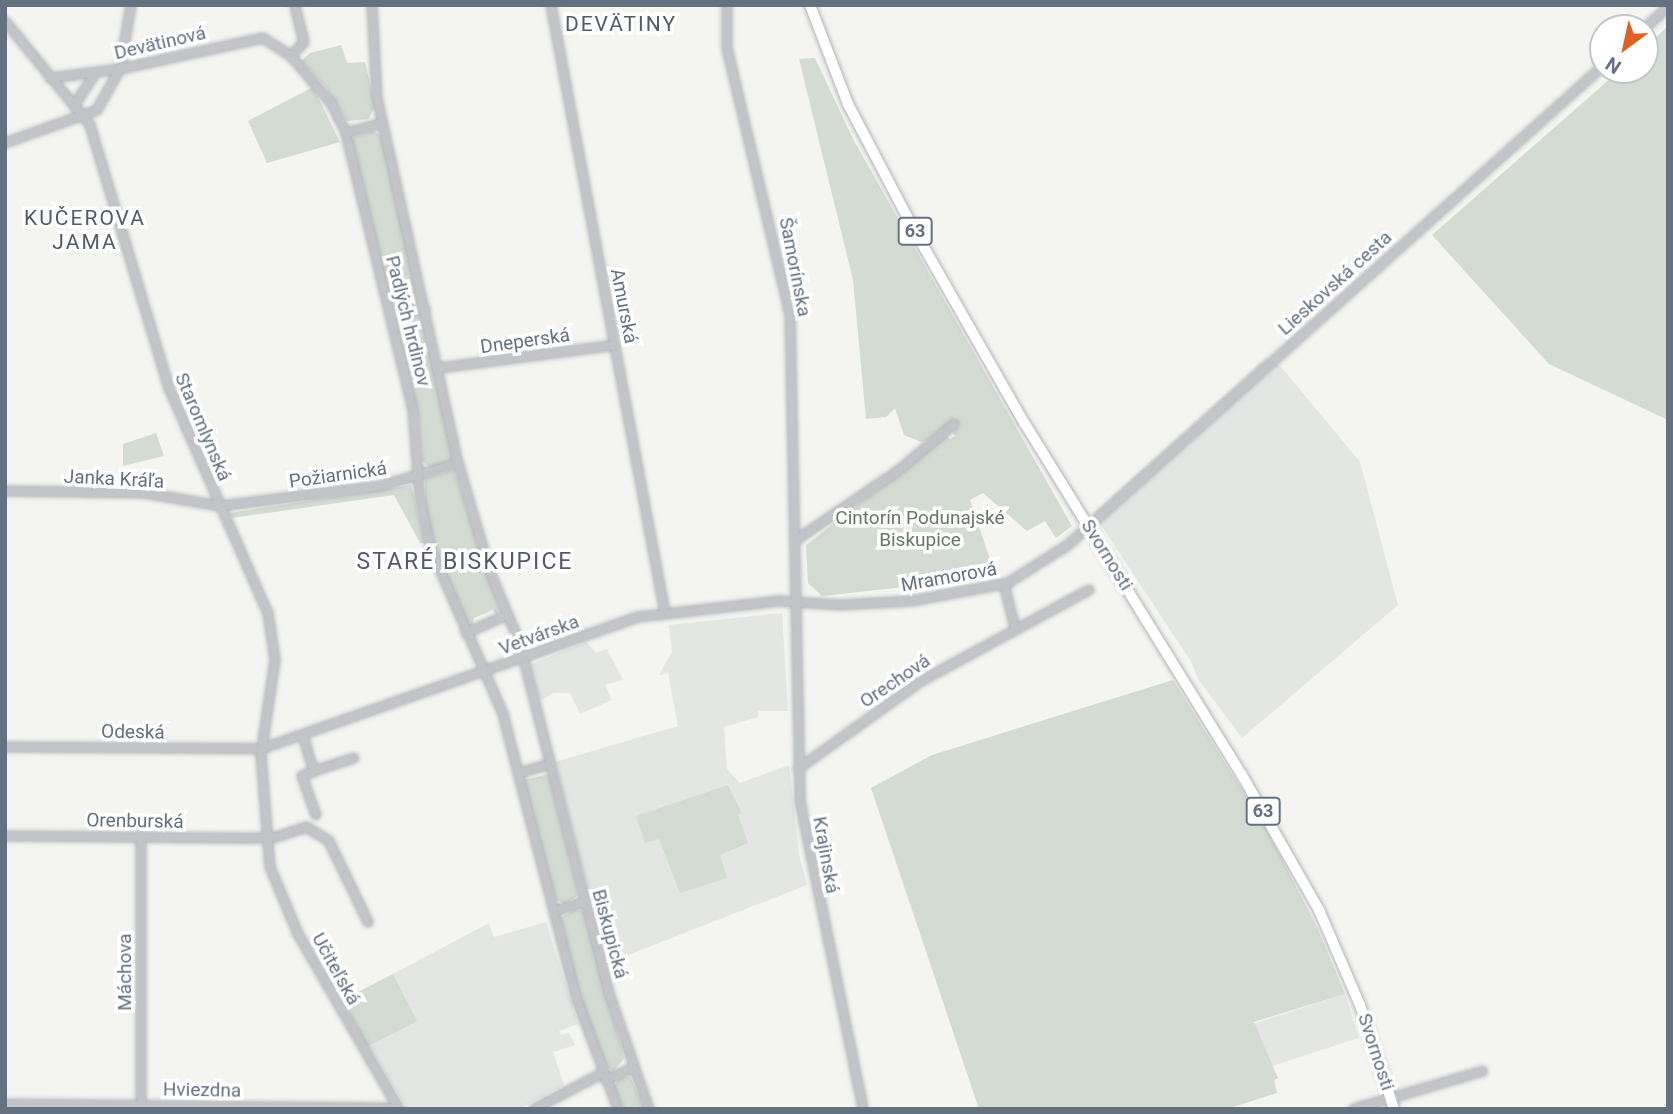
<!DOCTYPE html>
<meta charset="utf-8">
<style>
body{margin:0}
#map{position:relative;width:1673px;height:1114px;overflow:hidden;background:#f4f4f0;font-family:Roboto,sans-serif}
div>[style]{position:absolute}
.built>*{inset:0;background:#e4e6e4;transform-origin:0 0}
.green>*{inset:0;background:#d4dbd2;transform-origin:0 0}
.roads{filter:drop-shadow(0 0 2px #b2b6ba) drop-shadow(0 0 2px #b2b6ba)}
.minor>*{height:8px;margin:-4px;padding:0 4px;transform-origin:4px;border-radius:4px;background:#c2c4c8}
.major>*{height:10px;margin:-5px;padding:0 5px;transform-origin:5px;border-radius:5px;background:#fff}
span{translate:-50% -50%;white-space:nowrap;text-align:center;line-height:1.15;-webkit-text-stroke:7px #fff;paint-order:stroke}
.shield-label span{padding:2px 5px;background:#fff;border:2px solid;border-radius:5px;-webkit-text-stroke-width:0}
.shield-label{font-size:18px;color:#647181;font-weight:700}
.street-label{font-size:19px;color:#647181}
.park-label{font-size:19px;color:#657863}
.neighbourhood-label{font-size:21px;color:#525b66;letter-spacing:2px}
.quarter-label{font-size:23px;color:#525b66;letter-spacing:2px}
.frame{position:absolute;inset:0;border:7px solid #647181;pointer-events:none}
.north{position:absolute;left:1589px;top:14px;width:70px;height:70px;box-sizing:border-box;background:#fff;border:2px solid #c1c6cd;border-radius:50%;rotate:213deg;font-size:19px;font-weight:700;line-height:28px;text-align:center;color:#647181}
.north::after{content:'';display:block;margin:auto;width:24px;height:32px;background:#dd6127;clip-path:polygon(50% 0,100% 100%,50% 72%,0 100%)}
</style>
<div id="map">
<div class="built">
<div style="clip-path:polygon(1265px 358px,1281px 367px,1360px 462px,1398px 605px,1242px 738px,1198px 679px,1192px 663px,1093px 513px)"></div>
<div style="clip-path:polygon(782px 613px,788px 711px,758px 711px,758px 717px,724px 727px,727px 769px,740px 783px,789px 765px,799px 855px,807px 885px,608px 963px,555px 762px,678px 726px,668px 673px,659px 675px,672px 652px,669px 625px)"></div>
<div style="clip-path:polygon(586px 642px,596px 653px,607px 649px,623px 680px,605px 685px,612px 700px,580px 714px,570px 693px,554px 693px,540px 701px,529px 665px)"></div>
<div style="clip-path:polygon(546px 922px,578px 1024px,559px 1031px,561px 1035px,569px 1033px,575px 1045px,553px 1052px,564px 1085px,519px 1109px,407px 1109px,368px 1044px,416px 1021px,393px 974px,489px 923px,494px 937px)"></div>
<div style="left:1345px;top:994px;width:46px;height:96px;rotate:72deg"></div>
</div>
<div class="green">
<div style="clip-path:polygon(1668px 26px,1668px 420px,1549px 364px,1432px 235px,1620px 70px,1645px 70px,1645px 48px)"></div>
<div style="clip-path:polygon(341px 45px,347px 63px,365px 62px,375px 105px,369px 119px,347px 121px,325px 86px,301px 61px,310px 53px)"></div>
<div style="clip-path:polygon(815px 58px,853px 139px,1072px 526px,1056px 538px,1045px 521px,1027px 531px,983px 493px,970px 500px,996px 577px,822px 596px,808px 583px,806px 545px,947px 436px,950px 439px,955px 436px,952px 431px,957px 427px,922px 442px,904px 435px,895px 408px,886px 417px,866px 419px,853px 280px,799px 59px)"></div>
<div style="clip-path:polygon(313px 87px,340px 142px,267px 163px,248px 121px)"></div>
<div style="clip-path:polygon(373px 131px,382px 136px,419px 302px,413px 308px,397px 312px,391px 306px,351px 143px,355px 136px)"></div>
<div style="clip-path:polygon(418px 315px,422px 317px,454px 457px,449px 463px,430px 467px,422px 461px,419px 419px,396px 325px,402px 318px)"></div>
<div style="clip-path:polygon(156px 433px,164px 456px,123px 466px,123px 444px)"></div>
<div style="clip-path:polygon(454px 470px,500px 610px,496px 615px,493px 610px,474px 618px,473px 625px,468px 625px,440px 566px,425px 505px,425px 478px)"></div>
<div style="clip-path:polygon(411px 485px,425px 544px,420px 543px,394px 495px,232px 518px,230px 513px)"></div>
<div style="clip-path:polygon(1173px 680px,1264px 825px,1317px 927px,1345px 994px,1254px 1022px,1278px 1078px,1274px 1080px,1277px 1093px,1227px 1109px,979px 1109px,871px 788px,932px 755px)"></div>
<div style="clip-path:polygon(549px 774px,579px 895px,565px 904px,554px 899px,524px 780px)"></div>
<div style="clip-path:polygon(728px 785px,742px 813px,738px 815px,748px 843px,720px 855px,727px 878px,680px 893px,659px 839px,645px 843px,636px 816px)"></div>
<div style="clip-path:polygon(576px 909px,584px 912px,624px 1058px,614px 1071px,604px 1066px,578px 993px,560px 918px)"></div>
<div style="left:393px;top:974px;width:53px;height:56px;rotate:63deg"></div>
<div style="clip-path:polygon(629px 1077px,632px 1080px,644px 1109px,622px 1109px,613px 1086px,620px 1078px)"></div>
</div>
<div class="roads">
<div class="minor">
<div style="left:372px;top:5px;width:93px;rotate:86.9deg"></div>
<div style="left:377px;top:98px;width:374px;rotate:77.5deg"></div>
<div style="left:458px;top:463px;width:114px;rotate:73.6deg"></div>
<div style="left:490px;top:572px;width:78px;rotate:67.4deg"></div>
<div style="left:520px;top:644px;width:363px;rotate:75.7deg"></div>
<div style="left:610px;top:996px;width:120px;rotate:71deg"></div>
<div style="left:551px;top:5px;width:619px;rotate:79.38deg"></div>
<div style="left:727px;top:5px;width:43px;rotate:90deg"></div>
<div style="left:727px;top:48px;width:274px;rotate:76.7deg"></div>
<div style="left:790px;top:315px;width:486px;rotate:88.8deg"></div>
<div style="left:800px;top:801px;width:314px;rotate:78.4deg"></div>
<div style="left:5px;top:21px;width:134px;rotate:50.7deg"></div>
<div style="left:90px;top:125px;width:275px;rotate:73.3deg"></div>
<div style="left:169px;top:388px;width:246px;rotate:66.3deg"></div>
<div style="left:268px;top:613px;width:48px;rotate:81.5deg"></div>
<div style="left:275px;top:660px;width:96px;rotate:98.4deg"></div>
<div style="left:261px;top:755px;width:112px;rotate:85.4deg"></div>
<div style="left:270px;top:867px;width:73px;rotate:67.3deg"></div>
<div style="left:298px;top:934px;width:202px;rotate:60deg"></div>
<div style="left:1645px;top:28px;width:31px;rotate:-42deg"></div>
<div style="left:291px;top:56px;width:19px;rotate:-47deg"></div>
<div style="left:304px;top:42px;width:38px;rotate:-104deg"></div>
<div style="left:50px;top:78px;width:71px;rotate:-7.3deg"></div>
<div style="left:120px;top:69px;width:146px;rotate:-12.2deg"></div>
<div style="left:263px;top:38px;width:33px;rotate:33deg"></div>
<div style="left:291px;top:56px;width:62px;rotate:49.6deg"></div>
<div style="left:331px;top:103px;width:34px;rotate:63deg"></div>
<div style="left:346px;top:133px;width:285px;rotate:76.4deg"></div>
<div style="left:413px;top:410px;width:88px;rotate:85.5deg"></div>
<div style="left:420px;top:498px;width:52px;rotate:77.8deg"></div>
<div style="left:431px;top:549px;width:180px;rotate:66.4deg"></div>
<div style="left:503px;top:714px;width:292px;rotate:75.5deg"></div>
<div style="left:576px;top:997px;width:120px;rotate:69.4deg"></div>
<div style="left:74px;top:106px;width:38px;rotate:-57deg"></div>
<div style="left:346px;top:133px;width:38px;rotate:-15deg"></div>
<div style="left:5px;top:143px;width:98px;rotate:-19.7deg"></div>
<div style="left:97px;top:110px;width:47px;rotate:-60.7deg"></div>
<div style="left:120px;top:69px;width:65px;rotate:-80.2deg"></div>
<div style="left:390px;top:316px;width:36px;rotate:-11deg"></div>
<div style="left:439px;top:368px;width:177px;rotate:-7.4deg"></div>
<div style="left:5px;top:491px;width:139px;rotate:0.8deg"></div>
<div style="left:144px;top:493px;width:77px;rotate:9.7deg"></div>
<div style="left:220px;top:506px;width:162px;rotate:-7.1deg"></div>
<div style="left:381px;top:486px;width:80px;rotate:-16.6deg"></div>
<div style="left:796px;top:540px;width:123px;rotate:-34.1deg"></div>
<div style="left:898px;top:471px;width:73px;rotate:-40deg"></div>
<div style="left:1004px;top:584px;width:45px;rotate:76deg"></div>
<div style="left:466px;top:633px;width:45px;rotate:-23.7deg"></div>
<div style="left:303px;top:736px;width:37px;rotate:73deg"></div>
<div style="left:314px;top:771px;width:42px;rotate:-18deg"></div>
<div style="left:5px;top:747px;width:256px;rotate:0.4deg"></div>
<div style="left:261px;top:749px;width:399px;rotate:-19.3deg"></div>
<div style="left:638px;top:617px;width:142px;rotate:-6.5deg"></div>
<div style="left:779px;top:601px;width:61px;rotate:3.8deg"></div>
<div style="left:840px;top:605px;width:72px;rotate:-3.2deg"></div>
<div style="left:912px;top:601px;width:98px;rotate:-10.6deg"></div>
<div style="left:1008px;top:583px;width:71px;rotate:-32.3deg"></div>
<div style="left:1068px;top:545px;width:718px;rotate:-41.84deg"></div>
<div style="left:798px;top:769px;width:153px;rotate:-35.5deg"></div>
<div style="left:923px;top:680px;width:189px;rotate:-28.5deg"></div>
<div style="left:314px;top:771px;width:13px;rotate:157deg"></div>
<div style="left:302px;top:776px;width:41px;rotate:70.3deg"></div>
<div style="left:520px;top:773px;width:30px;rotate:-17deg"></div>
<div style="left:5px;top:836px;width:252px;rotate:0.5deg"></div>
<div style="left:257px;top:838px;width:19px;rotate:-3deg"></div>
<div style="left:276px;top:837px;width:32px;rotate:-18deg"></div>
<div style="left:306px;top:827px;width:27px;rotate:31deg"></div>
<div style="left:329px;top:841px;width:90px;rotate:64.3deg"></div>
<div style="left:555px;top:911px;width:31px;rotate:-17deg"></div>
<div style="left:606px;top:1080px;width:30px;rotate:-24deg"></div>
<div style="left:5px;top:1104px;width:393px;rotate:0.6deg"></div>
<div style="left:141px;top:1109px;width:273px;rotate:-90deg"></div>
<div style="left:534px;top:1109px;width:78px;rotate:-27.6deg"></div>
<div style="left:1354px;top:1109px;width:134px;rotate:-16.4deg"></div>
</div>
<div class="major">
<div style="left:810px;top:5px;width:106px;rotate:69deg"></div>
<div style="left:848px;top:104px;width:140px;rotate:62.3deg"></div>
<div style="left:913px;top:228px;width:226px;rotate:60.3deg"></div>
<div style="left:1025px;top:424px;width:413px;rotate:58.3deg"></div>
<div style="left:1242px;top:775px;width:155px;rotate:60.3deg"></div>
<div style="left:1319px;top:910px;width:103px;rotate:66.7deg"></div>
<div style="left:1360px;top:1005px;width:109px;rotate:71.9deg"></div>
</div>
</div>
<div class="shield-label">
<span style="left:915px;top:231px">63</span>
<span style="left:1263px;top:811px">63</span>
</div>
<div class="street-label">
<span style="left:160px;top:43px;rotate:-13deg">Devätinová</span>
<span style="left:795px;top:267px;rotate:79deg">Šamorínska</span>
<span style="left:1335px;top:283px;rotate:-42deg">Lieskovská cesta</span>
<span style="left:624px;top:306px;rotate:79deg">Amurská</span>
<span style="left:408px;top:321px;rotate:76deg">Padlých hrdinov</span>
<span style="left:525px;top:341px;rotate:-8deg">Dneperská</span>
<span style="left:203px;top:427px;rotate:67deg">Staromlynská</span>
<span style="left:338px;top:475px;rotate:-8deg">Požiarnická</span>
<span style="left:114px;top:479px;rotate:3deg">Janka Kráľa</span>
<span style="left:1107px;top:555px;rotate:58deg">Svornosti</span>
<span style="left:949px;top:577px;rotate:-10deg">Mramorová</span>
<span style="left:539px;top:635px;rotate:-20deg">Vetvárska</span>
<span style="left:895px;top:681px;rotate:-34deg">Orechová</span>
<span style="left:133px;top:732px;rotate:1deg">Odeská</span>
<span style="left:135px;top:821px;rotate:1deg">Orenburská</span>
<span style="left:826px;top:855px;rotate:80deg">Krajinská</span>
<span style="left:610px;top:934px;rotate:75deg">Biskupická</span>
<span style="left:336px;top:969px;rotate:61deg">Učiteľská</span>
<span style="left:125px;top:972px;rotate:-90deg">Máchova</span>
<span style="left:1376px;top:1052px;rotate:72deg">Svornosti</span>
<span style="left:202px;top:1090px;rotate:1deg">Hviezdna</span>
</div>
<div class="park-label">
<span style="left:920px;top:529px">Cintorín Podunajské<br>Biskupice</span>
</div>
<div class="neighbourhood-label">
<span style="left:621px;top:24px">DEVÄTINY</span>
<span style="left:85px;top:230px">KUČEROVA<br>JAMA</span>
</div>
<div class="quarter-label">
<span style="left:465px;top:562px">STARÉ BISKUPICE</span>
</div>
<div class="frame"></div>
<div class="north">N</div>
</div>
